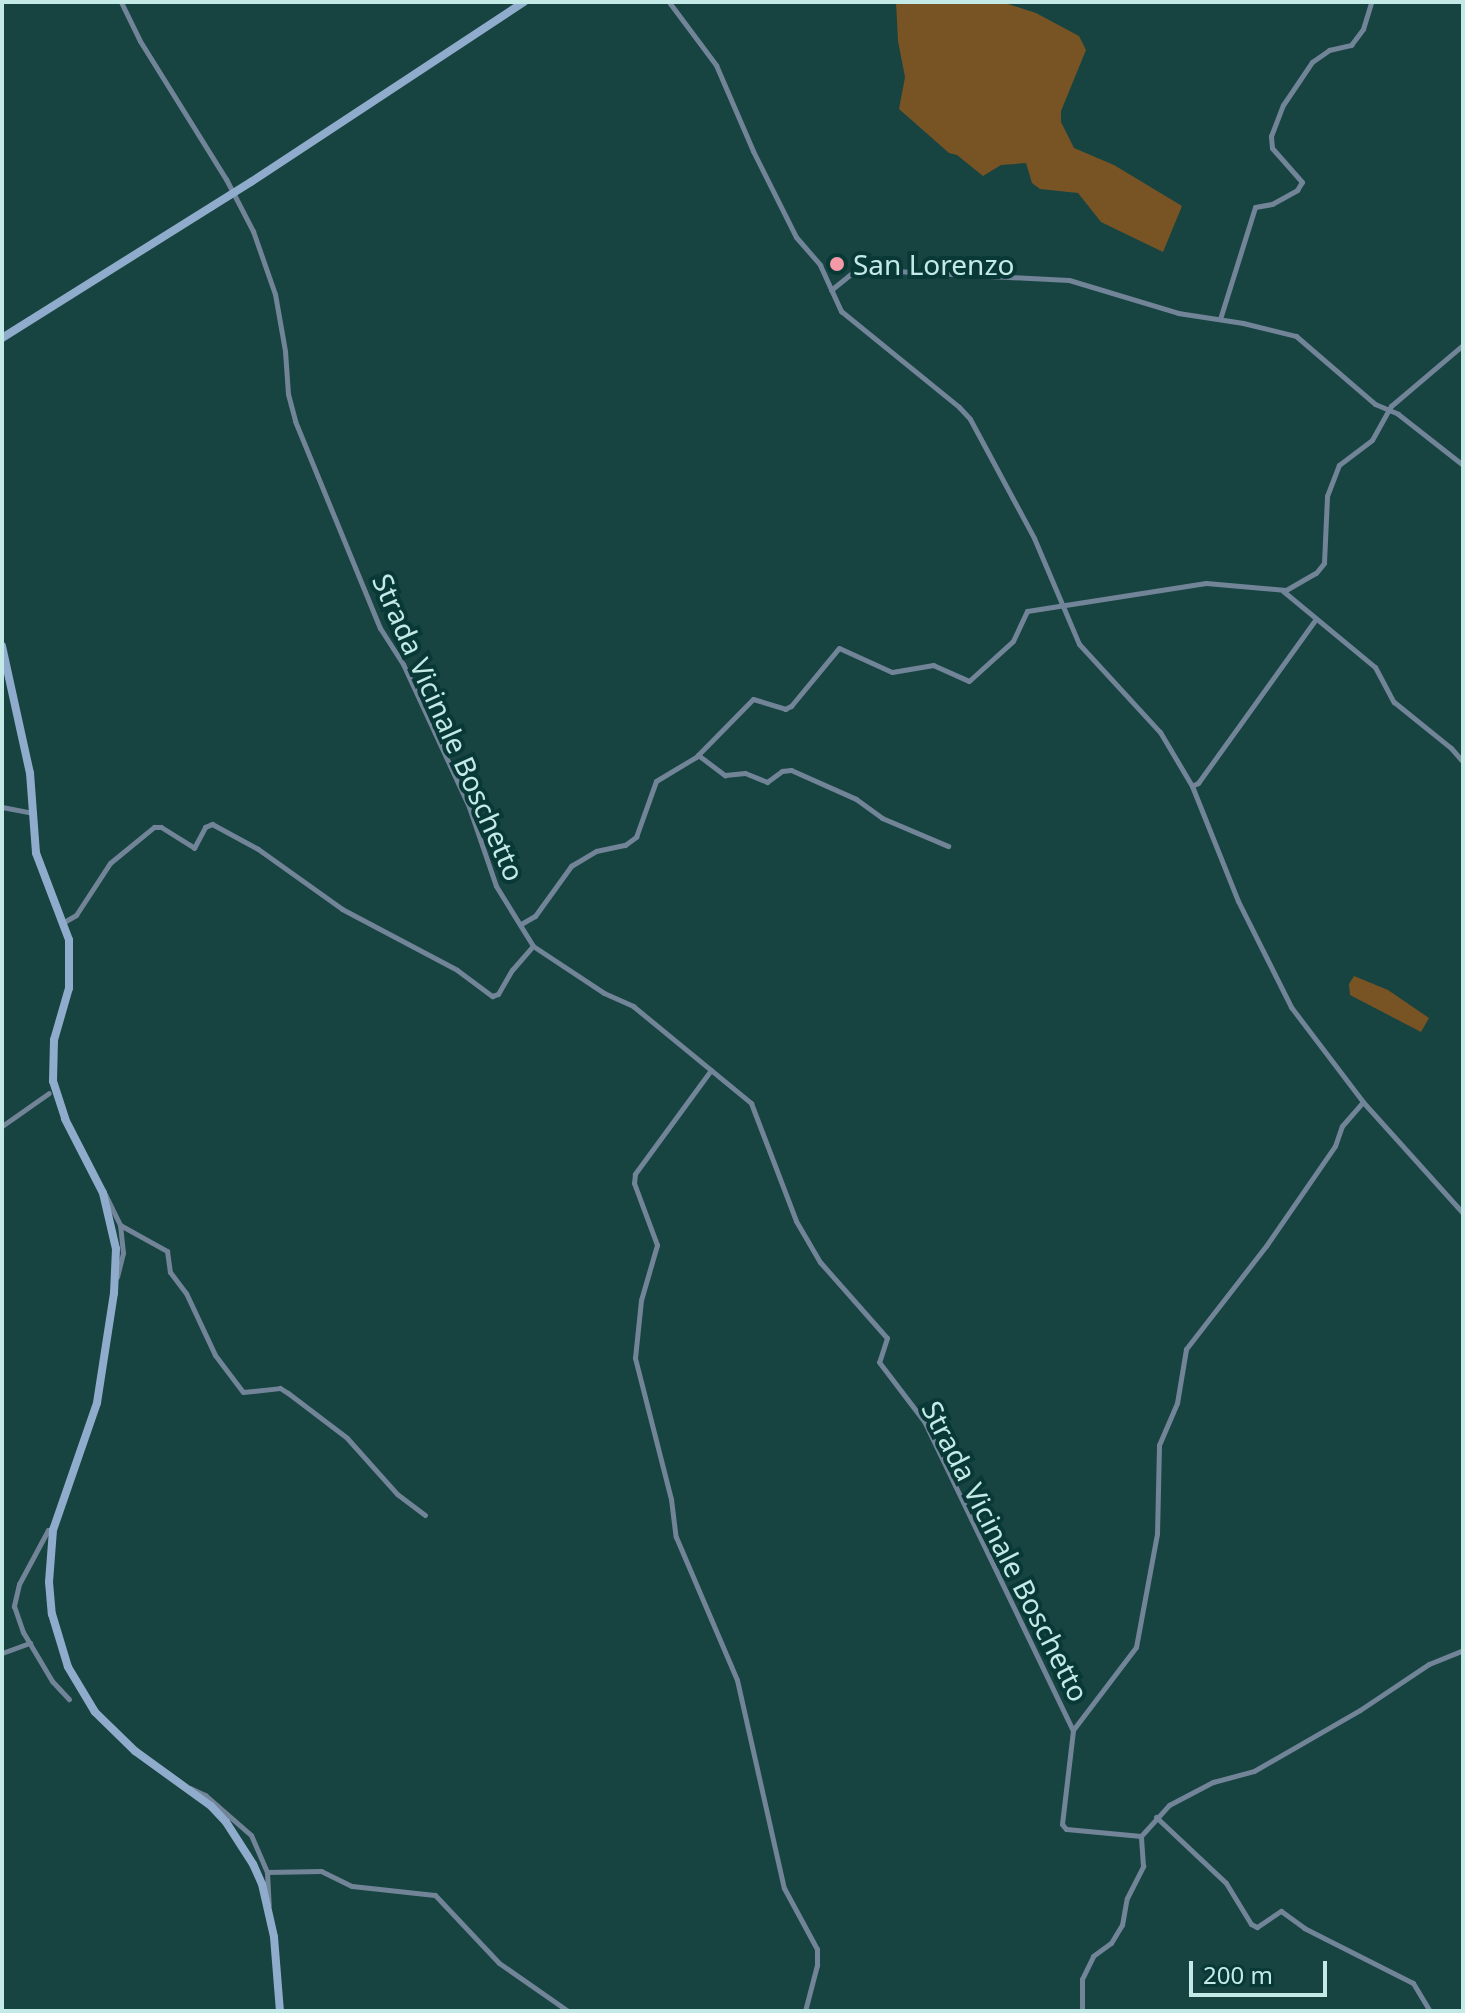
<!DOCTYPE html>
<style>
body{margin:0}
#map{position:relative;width:1465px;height:2013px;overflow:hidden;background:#174341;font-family:"Noto Sans",sans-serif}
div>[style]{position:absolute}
.green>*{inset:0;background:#785425}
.minor>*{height:5px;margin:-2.5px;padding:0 2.5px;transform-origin:2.5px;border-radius:2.5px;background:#728498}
.secondary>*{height:8px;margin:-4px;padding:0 4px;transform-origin:4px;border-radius:4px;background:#90accc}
.dots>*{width:22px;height:22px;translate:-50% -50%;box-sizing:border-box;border:4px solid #093937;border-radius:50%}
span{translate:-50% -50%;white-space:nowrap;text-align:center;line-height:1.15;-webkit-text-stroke:8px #093937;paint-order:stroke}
.poi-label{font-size:28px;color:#c4eae8}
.left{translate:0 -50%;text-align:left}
.street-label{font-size:28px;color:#c4eae8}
.frame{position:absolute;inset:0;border:4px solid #c4eae8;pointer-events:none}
.scale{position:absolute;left:1189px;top:1961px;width:138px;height:36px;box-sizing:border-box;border:4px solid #c4eae8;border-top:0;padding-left:10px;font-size:24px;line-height:28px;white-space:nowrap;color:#c4eae8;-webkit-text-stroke:6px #093937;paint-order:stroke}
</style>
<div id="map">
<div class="green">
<div style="clip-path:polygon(896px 2px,1008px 4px,1036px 13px,1079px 36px,1086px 50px,1061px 111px,1061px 122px,1074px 148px,1114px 165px,1182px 206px,1163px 252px,1101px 222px,1078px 193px,1040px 189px,1032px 183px,1026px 163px,1001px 165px,983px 176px,957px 155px,949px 153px,899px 109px,905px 77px,898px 41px)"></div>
<div style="clip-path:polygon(1354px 976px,1388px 990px,1429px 1018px,1421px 1032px,1350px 995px,1349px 984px)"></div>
</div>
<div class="minor">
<div style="left:121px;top:2px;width:43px;rotate:64deg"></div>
<div style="left:140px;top:41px;width:163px;rotate:58.1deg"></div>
<div style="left:226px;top:179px;width:59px;rotate:62.6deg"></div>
<div style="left:253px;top:231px;width:67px;rotate:70.8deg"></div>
<div style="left:275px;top:294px;width:58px;rotate:80deg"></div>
<div style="left:285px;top:351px;width:43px;rotate:86deg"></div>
<div style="left:288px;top:394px;width:28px;rotate:75deg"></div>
<div style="left:295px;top:421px;width:224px;rotate:67.7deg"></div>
<div style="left:380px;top:628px;width:43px;rotate:57.4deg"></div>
<div style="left:403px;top:664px;width:157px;rotate:65.2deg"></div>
<div style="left:469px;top:807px;width:83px;rotate:71.1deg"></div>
<div style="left:496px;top:886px;width:70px;rotate:58.3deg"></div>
<div style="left:533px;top:946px;width:85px;rotate:33.5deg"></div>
<div style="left:604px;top:993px;width:32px;rotate:24deg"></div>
<div style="left:633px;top:1006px;width:153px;rotate:39.4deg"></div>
<div style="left:751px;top:1103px;width:126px;rotate:69.1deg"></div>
<div style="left:796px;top:1221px;width:48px;rotate:59.7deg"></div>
<div style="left:820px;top:1262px;width:101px;rotate:48.6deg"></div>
<div style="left:887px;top:1338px;width:25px;rotate:108deg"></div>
<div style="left:879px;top:1362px;width:74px;rotate:52.7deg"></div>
<div style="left:924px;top:1421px;width:343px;rotate:64.3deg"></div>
<div style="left:669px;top:2px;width:79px;rotate:53.3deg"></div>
<div style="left:716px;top:65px;width:94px;rotate:66.7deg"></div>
<div style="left:753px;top:151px;width:96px;rotate:63.4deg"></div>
<div style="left:796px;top:237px;width:37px;rotate:49deg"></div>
<div style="left:820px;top:265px;width:51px;rotate:65.5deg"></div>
<div style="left:841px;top:311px;width:152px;rotate:39.1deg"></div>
<div style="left:959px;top:407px;width:16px;rotate:47deg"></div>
<div style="left:970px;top:419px;width:135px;rotate:61.7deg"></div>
<div style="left:1034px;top:538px;width:115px;rotate:67deg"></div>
<div style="left:1079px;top:644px;width:120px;rotate:47.4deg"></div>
<div style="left:1160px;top:732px;width:63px;rotate:59.3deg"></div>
<div style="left:1192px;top:786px;width:124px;rotate:68.2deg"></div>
<div style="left:1238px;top:901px;width:119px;rotate:63.4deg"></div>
<div style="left:1291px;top:1007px;width:119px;rotate:52.8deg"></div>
<div style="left:1363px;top:1102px;width:149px;rotate:48deg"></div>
<div style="left:831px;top:290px;width:33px;rotate:-39deg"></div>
<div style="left:857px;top:269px;width:212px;rotate:3deg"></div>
<div style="left:1069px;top:280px;width:114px;rotate:16.8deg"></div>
<div style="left:1178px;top:313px;width:66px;rotate:8.7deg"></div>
<div style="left:1243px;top:323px;width:55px;rotate:13.8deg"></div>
<div style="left:1296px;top:336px;width:104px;rotate:40.7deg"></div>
<div style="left:1375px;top:404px;width:25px;rotate:23deg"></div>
<div style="left:1398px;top:414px;width:83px;rotate:38.1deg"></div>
<div style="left:1220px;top:319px;width:117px;rotate:-72.6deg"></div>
<div style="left:1255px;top:207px;width:17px;rotate:-10deg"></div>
<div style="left:1272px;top:204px;width:29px;rotate:-29deg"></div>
<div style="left:1297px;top:190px;width:9px;rotate:-58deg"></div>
<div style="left:1302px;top:182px;width:45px;rotate:-131.4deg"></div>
<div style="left:1272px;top:148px;width:12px;rotate:-95deg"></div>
<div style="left:1271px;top:136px;width:33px;rotate:-69deg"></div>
<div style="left:1283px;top:105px;width:52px;rotate:-56deg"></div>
<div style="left:1312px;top:62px;width:21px;rotate:-35deg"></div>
<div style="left:1329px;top:50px;width:23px;rotate:-13deg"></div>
<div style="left:1351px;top:45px;width:20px;rotate:-53deg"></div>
<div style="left:1363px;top:29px;width:28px;rotate:-73deg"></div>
<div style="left:1283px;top:591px;width:119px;rotate:39.6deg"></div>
<div style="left:1375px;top:667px;width:40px;rotate:62deg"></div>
<div style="left:1394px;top:702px;width:73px;rotate:38.9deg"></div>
<div style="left:1451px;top:748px;width:18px;rotate:49deg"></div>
<div style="left:698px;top:755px;width:34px;rotate:37deg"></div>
<div style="left:725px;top:775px;width:20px;rotate:-6deg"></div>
<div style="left:745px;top:773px;width:24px;rotate:22deg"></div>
<div style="left:767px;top:782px;width:19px;rotate:-36deg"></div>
<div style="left:782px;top:771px;width:9px;rotate:-6deg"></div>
<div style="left:791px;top:770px;width:71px;rotate:24deg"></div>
<div style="left:856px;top:799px;width:32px;rotate:36deg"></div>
<div style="left:882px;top:818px;width:72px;rotate:23deg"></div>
<div style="left:1192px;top:786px;width:7px;rotate:-27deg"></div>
<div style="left:1198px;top:783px;width:201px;rotate:-54.3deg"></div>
<div style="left:2px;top:807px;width:31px;rotate:11deg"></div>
<div style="left:64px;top:922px;width:14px;rotate:-30deg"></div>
<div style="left:76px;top:915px;width:62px;rotate:-56.8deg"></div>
<div style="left:110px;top:863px;width:57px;rotate:-39.3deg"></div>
<div style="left:154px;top:827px;width:7px"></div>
<div style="left:161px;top:827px;width:39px;rotate:32deg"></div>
<div style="left:194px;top:848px;width:24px;rotate:-62deg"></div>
<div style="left:205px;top:827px;width:8px;rotate:-23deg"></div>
<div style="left:212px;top:824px;width:52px;rotate:28.5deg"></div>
<div style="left:258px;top:849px;width:103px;rotate:35.5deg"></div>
<div style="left:342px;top:909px;width:130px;rotate:27.9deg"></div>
<div style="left:457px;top:970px;width:44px;rotate:36.6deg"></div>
<div style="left:492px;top:996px;width:6px;rotate:-18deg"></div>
<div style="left:498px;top:994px;width:28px;rotate:-60deg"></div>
<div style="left:512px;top:970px;width:32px;rotate:-49deg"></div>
<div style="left:521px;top:924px;width:16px;rotate:-30deg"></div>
<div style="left:535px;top:916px;width:62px;rotate:-54.2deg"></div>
<div style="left:571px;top:866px;width:29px;rotate:-31deg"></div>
<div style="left:596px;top:851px;width:30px;rotate:-12deg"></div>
<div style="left:625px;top:845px;width:14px;rotate:-36deg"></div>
<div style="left:636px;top:837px;width:59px;rotate:-70.3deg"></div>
<div style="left:656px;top:781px;width:47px;rotate:-31deg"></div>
<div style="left:696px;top:757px;width:81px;rotate:-45.5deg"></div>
<div style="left:753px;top:699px;width:34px;rotate:17deg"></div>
<div style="left:785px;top:709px;width:7px;rotate:-27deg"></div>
<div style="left:791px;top:706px;width:75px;rotate:-50.4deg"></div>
<div style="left:839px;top:648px;width:58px;rotate:24.4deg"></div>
<div style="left:892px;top:672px;width:42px;rotate:-9.7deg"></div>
<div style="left:933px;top:665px;width:39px;rotate:24deg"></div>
<div style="left:969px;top:681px;width:59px;rotate:-42.3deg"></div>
<div style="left:1013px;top:641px;width:33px;rotate:-65deg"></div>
<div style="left:1027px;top:611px;width:181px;rotate:-8.9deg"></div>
<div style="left:1206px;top:583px;width:80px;rotate:5deg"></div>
<div style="left:1286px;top:590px;width:34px;rotate:-30deg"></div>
<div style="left:1316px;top:573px;width:13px;rotate:-51deg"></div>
<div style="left:1324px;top:563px;width:67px;rotate:-87.4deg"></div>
<div style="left:1327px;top:496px;width:33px;rotate:-69deg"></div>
<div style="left:1339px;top:465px;width:41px;rotate:-37.1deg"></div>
<div style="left:1372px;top:440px;width:39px;rotate:-61deg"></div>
<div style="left:1391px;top:406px;width:94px;rotate:-40.3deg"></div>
<div style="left:711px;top:1070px;width:129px;rotate:126.2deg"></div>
<div style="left:635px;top:1174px;width:9px;rotate:96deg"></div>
<div style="left:634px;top:1183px;width:66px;rotate:69.6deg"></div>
<div style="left:657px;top:1245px;width:57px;rotate:106.2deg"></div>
<div style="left:641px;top:1300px;width:58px;rotate:95.9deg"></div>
<div style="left:635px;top:1358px;width:146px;rotate:75.7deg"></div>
<div style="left:671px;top:1499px;width:38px;rotate:83deg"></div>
<div style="left:676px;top:1537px;width:155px;rotate:66.9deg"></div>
<div style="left:737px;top:1680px;width:213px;rotate:77.3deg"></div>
<div style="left:784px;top:1888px;width:69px;rotate:61.6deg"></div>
<div style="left:817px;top:1949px;width:16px;rotate:90deg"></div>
<div style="left:817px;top:1965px;width:48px;rotate:104.6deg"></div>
<div style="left:2px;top:1126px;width:57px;rotate:-35.1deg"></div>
<div style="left:105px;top:1194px;width:34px;rotate:64deg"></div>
<div style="left:117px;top:1277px;width:25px;rotate:-76deg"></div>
<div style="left:123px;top:1253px;width:28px;rotate:-96deg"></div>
<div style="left:120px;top:1225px;width:54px;rotate:29deg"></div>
<div style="left:167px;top:1251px;width:21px;rotate:82deg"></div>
<div style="left:170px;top:1272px;width:26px;rotate:53deg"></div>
<div style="left:186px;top:1293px;width:68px;rotate:64.9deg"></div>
<div style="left:215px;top:1355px;width:46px;rotate:52.9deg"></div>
<div style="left:243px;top:1392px;width:37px;rotate:-6deg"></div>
<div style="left:280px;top:1388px;width:9px;rotate:32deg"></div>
<div style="left:288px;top:1393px;width:74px;rotate:37.3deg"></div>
<div style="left:347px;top:1438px;width:75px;rotate:48.2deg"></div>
<div style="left:397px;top:1494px;width:35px;rotate:37deg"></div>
<div style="left:52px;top:1530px;width:4px;rotate:180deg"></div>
<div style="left:48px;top:1530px;width:61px;rotate:118.2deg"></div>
<div style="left:19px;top:1584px;width:23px;rotate:103deg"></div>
<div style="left:14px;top:1606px;width:28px;rotate:71deg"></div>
<div style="left:23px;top:1632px;width:57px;rotate:59.4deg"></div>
<div style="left:52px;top:1681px;width:25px;rotate:47deg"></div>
<div style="left:2px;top:1653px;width:30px;rotate:-20deg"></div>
<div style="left:190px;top:1788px;width:17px;rotate:25deg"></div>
<div style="left:205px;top:1795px;width:61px;rotate:41deg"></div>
<div style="left:251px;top:1835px;width:40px;rotate:66.6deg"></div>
<div style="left:267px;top:1872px;width:33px;rotate:87deg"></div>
<div style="left:1156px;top:1817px;width:96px;rotate:43.3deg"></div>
<div style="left:1226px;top:1883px;width:48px;rotate:58.6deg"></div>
<div style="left:1251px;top:1924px;width:7px;rotate:27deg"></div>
<div style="left:1257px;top:1927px;width:29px;rotate:-34deg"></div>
<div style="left:1281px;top:1911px;width:29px;rotate:36deg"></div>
<div style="left:1304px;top:1928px;width:122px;rotate:26.8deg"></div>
<div style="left:1413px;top:1983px;width:33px;rotate:59deg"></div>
<div style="left:1141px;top:1836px;width:75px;rotate:-174.7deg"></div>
<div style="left:1066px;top:1829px;width:6px;rotate:-129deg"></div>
<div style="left:1062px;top:1824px;width:95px;rotate:-83.3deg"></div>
<div style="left:1073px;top:1730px;width:104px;rotate:-52.8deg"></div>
<div style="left:1136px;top:1647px;width:115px;rotate:-79.5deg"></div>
<div style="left:1157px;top:1534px;width:89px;rotate:-88.7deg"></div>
<div style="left:1159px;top:1445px;width:46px;rotate:-66.8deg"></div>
<div style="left:1177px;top:1403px;width:55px;rotate:-80.5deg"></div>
<div style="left:1186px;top:1349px;width:130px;rotate:-52.2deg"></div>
<div style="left:1266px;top:1246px;width:121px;rotate:-55.4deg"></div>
<div style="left:1335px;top:1146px;width:21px;rotate:-71deg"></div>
<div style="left:1342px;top:1126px;width:32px;rotate:-49deg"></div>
<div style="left:267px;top:1872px;width:54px;rotate:-1.1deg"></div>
<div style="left:321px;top:1871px;width:34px;rotate:26deg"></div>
<div style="left:352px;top:1886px;width:83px;rotate:6.2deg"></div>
<div style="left:435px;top:1895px;width:93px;rotate:46.7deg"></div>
<div style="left:499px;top:1963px;width:84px;rotate:34.8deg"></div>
<div style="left:1082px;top:2011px;width:32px;rotate:-90deg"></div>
<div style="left:1082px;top:1979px;width:25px;rotate:-64deg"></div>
<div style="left:1093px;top:1956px;width:22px;rotate:-36deg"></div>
<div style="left:1111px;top:1943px;width:21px;rotate:-59deg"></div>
<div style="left:1122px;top:1925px;width:27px;rotate:-80deg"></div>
<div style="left:1127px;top:1898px;width:36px;rotate:-63deg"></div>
<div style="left:1143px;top:1866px;width:30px;rotate:-94deg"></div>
<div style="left:1141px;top:1836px;width:42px;rotate:-47.9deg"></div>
<div style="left:1169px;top:1805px;width:50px;rotate:-27.6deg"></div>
<div style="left:1213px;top:1782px;width:42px;rotate:-15deg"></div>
<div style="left:1254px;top:1771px;width:122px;rotate:-29.9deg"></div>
<div style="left:1360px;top:1710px;width:83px;rotate:-33.7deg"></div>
<div style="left:1429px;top:1664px;width:37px;rotate:-22deg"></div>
</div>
<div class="secondary">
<div style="left:2px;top:338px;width:294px;rotate:-32.1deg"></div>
<div style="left:251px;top:182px;width:327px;rotate:-33.4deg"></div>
<div style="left:2px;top:646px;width:130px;rotate:77.6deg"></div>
<div style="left:30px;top:773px;width:80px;rotate:85.7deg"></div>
<div style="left:36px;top:853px;width:93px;rotate:69.2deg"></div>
<div style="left:69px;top:940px;width:48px;rotate:90deg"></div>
<div style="left:69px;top:988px;width:54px;rotate:106.1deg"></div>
<div style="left:54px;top:1040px;width:41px;rotate:91.4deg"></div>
<div style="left:53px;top:1081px;width:40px;rotate:72deg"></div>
<div style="left:65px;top:1119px;width:83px;rotate:62.8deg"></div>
<div style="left:103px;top:1193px;width:57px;rotate:76.9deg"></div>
<div style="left:116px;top:1249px;width:44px;rotate:92.6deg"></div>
<div style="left:114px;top:1293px;width:111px;rotate:98.8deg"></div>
<div style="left:97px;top:1403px;width:134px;rotate:109.1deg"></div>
<div style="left:53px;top:1530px;width:52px;rotate:94.4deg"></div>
<div style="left:49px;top:1582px;width:32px;rotate:85deg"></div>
<div style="left:52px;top:1614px;width:55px;rotate:73.2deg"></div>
<div style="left:68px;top:1667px;width:52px;rotate:59deg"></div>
<div style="left:95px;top:1712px;width:56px;rotate:44.3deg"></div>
<div style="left:135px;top:1751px;width:94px;rotate:35.9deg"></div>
<div style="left:211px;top:1806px;width:22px;rotate:47deg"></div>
<div style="left:226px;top:1822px;width:50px;rotate:57.3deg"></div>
<div style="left:253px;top:1864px;width:22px;rotate:66deg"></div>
<div style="left:262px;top:1884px;width:54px;rotate:77.2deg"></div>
<div style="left:274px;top:1937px;width:74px;rotate:85.4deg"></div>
</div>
<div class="dots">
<div style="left:837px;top:264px;background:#f49aa6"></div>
</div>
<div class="poi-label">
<span class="left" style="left:853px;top:264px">San Lorenzo</span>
</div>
<div class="street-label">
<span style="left:449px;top:727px;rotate:66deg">Strada Vicinale Boschetto</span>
<span style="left:1006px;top:1551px;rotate:63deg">Strada Vicinale Boschetto</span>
</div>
<div class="frame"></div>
<div class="scale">200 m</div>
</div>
